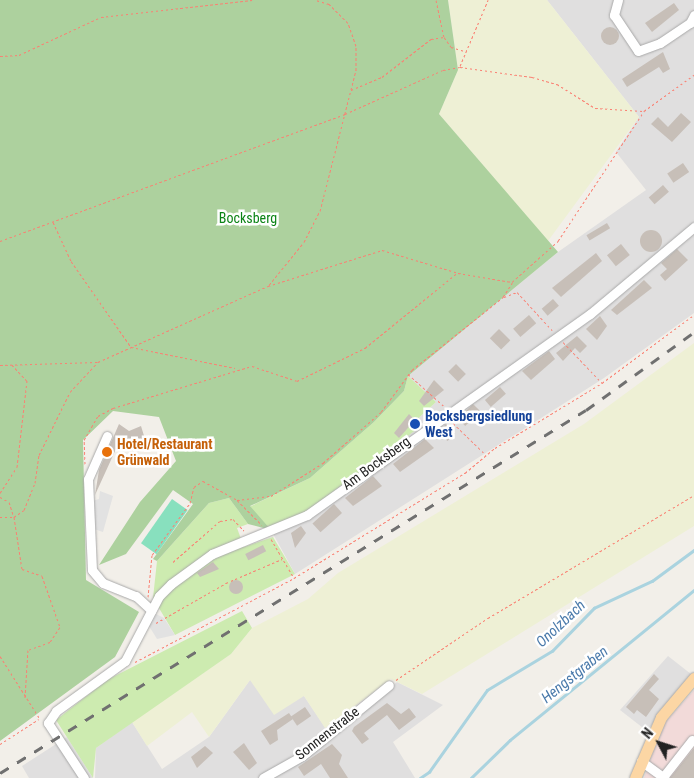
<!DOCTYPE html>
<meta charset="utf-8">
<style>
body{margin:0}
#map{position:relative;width:694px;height:778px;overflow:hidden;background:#f2efe9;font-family:"Roboto Condensed",sans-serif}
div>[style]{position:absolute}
.residential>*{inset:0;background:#e0dfdf}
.commercial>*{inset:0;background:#f2dad9}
.farmland>*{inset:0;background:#eef0d5}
.grass>*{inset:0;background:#cdebb0}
.forest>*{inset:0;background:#add19e}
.pitch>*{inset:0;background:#88e0be;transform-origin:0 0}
.parking>*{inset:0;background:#e2e2e2}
.stream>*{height:2.5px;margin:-1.25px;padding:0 1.25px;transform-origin:1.25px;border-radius:1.25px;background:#aad3df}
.building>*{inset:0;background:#c7bfb8;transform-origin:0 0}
.round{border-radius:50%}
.path>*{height:1px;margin-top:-0.5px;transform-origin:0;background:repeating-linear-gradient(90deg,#fa8072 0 2.5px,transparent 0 5px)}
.roads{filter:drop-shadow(0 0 1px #a9a9a9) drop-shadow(0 0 1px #a9a9a9)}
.minor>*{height:9px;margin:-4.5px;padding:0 4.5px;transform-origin:4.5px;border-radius:4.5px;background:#fff}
.major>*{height:11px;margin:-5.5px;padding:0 5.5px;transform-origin:5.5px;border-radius:5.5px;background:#fcd6a4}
.rail>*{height:2.5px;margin-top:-1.25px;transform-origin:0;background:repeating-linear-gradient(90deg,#707070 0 10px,transparent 0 20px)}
.dots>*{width:14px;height:14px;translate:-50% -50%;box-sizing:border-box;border:2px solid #fff;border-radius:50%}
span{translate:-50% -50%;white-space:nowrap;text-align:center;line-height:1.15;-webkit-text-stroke:5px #fff;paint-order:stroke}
.park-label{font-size:14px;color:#0c8416}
.transit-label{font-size:14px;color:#164399;font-weight:700}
.left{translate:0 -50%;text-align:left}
.food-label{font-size:14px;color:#c56008;font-weight:700}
.street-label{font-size:14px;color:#222}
.water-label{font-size:15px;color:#4a7aab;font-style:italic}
.north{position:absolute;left:634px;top:718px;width:50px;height:50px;-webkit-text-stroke:4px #fff;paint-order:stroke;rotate:310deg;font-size:14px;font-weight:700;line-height:20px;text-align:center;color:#222}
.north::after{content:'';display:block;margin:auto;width:18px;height:22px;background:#222;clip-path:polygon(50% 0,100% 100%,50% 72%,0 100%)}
</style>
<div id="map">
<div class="residential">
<div style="clip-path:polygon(547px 0,694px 0,694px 313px,604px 378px,295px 574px,271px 530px,417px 429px,412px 424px,436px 402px,408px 376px,558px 252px,646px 190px,616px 152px,639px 117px)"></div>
<div style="clip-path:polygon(668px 656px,691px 674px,647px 731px,620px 710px)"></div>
<div style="clip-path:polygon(250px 680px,304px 696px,331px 736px,397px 682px,443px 705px,393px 742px,415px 778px,95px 778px,96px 748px,132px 722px,162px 769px,209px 737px)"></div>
<div style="clip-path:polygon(67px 737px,93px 778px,29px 778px,22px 766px)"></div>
</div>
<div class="commercial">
<div style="clip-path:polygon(694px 690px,694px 778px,644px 778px,662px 726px)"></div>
</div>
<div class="farmland">
<div style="clip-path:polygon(448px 0,547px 0,639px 117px,548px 241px,439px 114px,458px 70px)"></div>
<div style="clip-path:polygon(694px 343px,694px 526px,422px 694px,391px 679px,325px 728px,304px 696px,274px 715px,250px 680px,209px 737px,192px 712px,147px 746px,132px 722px,231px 654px,252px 628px,308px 599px,338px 573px,584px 424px)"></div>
</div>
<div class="grass">
<div style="clip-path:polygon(408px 376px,436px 402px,412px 424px,417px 429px,306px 512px,271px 530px,249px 507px,310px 478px,374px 422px,404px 391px)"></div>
<div style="clip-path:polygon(229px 498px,248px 524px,237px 528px,244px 547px,273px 537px,295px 574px,175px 635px,153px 598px,157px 561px,209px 503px)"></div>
<div style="clip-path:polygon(242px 611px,252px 628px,231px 654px,96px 748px,93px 778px,56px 720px,107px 680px)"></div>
</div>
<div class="forest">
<div style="clip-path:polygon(0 0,448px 0,458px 70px,439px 114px,558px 252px,408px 376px,404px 391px,374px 422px,310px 478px,250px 506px,271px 530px,248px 524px,229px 498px,209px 503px,157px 561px,153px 559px,193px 504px,173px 490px,126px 554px,99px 565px,140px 502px,176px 461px,159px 417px,113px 411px,83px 440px,86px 580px,139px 612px,115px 657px,0 741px)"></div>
</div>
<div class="pitch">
<div style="left:172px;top:499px;width:19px;height:54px;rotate:35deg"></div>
</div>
<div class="parking">
<div style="clip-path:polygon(100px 491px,113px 496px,103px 532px,91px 528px,89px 502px,99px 499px)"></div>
<div style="clip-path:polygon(156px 614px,164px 618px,175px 635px,157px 639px,149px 626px)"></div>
</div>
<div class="stream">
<div style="left:420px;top:778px;width:11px;rotate:-34deg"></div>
<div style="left:429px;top:772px;width:100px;rotate:-54.7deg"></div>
<div style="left:487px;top:690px;width:76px;rotate:-31deg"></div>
<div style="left:552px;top:651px;width:60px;rotate:-45.7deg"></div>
<div style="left:594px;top:608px;width:64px;rotate:-25deg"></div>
<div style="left:652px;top:581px;width:52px;rotate:-36.4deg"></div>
<div style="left:471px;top:778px;width:54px;rotate:-44.3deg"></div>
<div style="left:510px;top:740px;width:237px;rotate:-39.2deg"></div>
</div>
<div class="building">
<div style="clip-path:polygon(674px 3px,679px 10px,652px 32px,645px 23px)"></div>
<div class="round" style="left:601px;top:27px;width:18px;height:18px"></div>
<div style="clip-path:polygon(663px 52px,670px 69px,663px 73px,659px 67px,627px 87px,622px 79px)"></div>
<div style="clip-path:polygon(681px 113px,691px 122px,672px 142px,651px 124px,658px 117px,668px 127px)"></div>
<div style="left:683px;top:163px;width:11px;height:19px;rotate:56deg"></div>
<div style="left:663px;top:185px;width:9px;height:19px;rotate:49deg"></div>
<div style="left:607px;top:223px;width:6px;height:24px;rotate:59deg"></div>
<div class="round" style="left:640px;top:230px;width:22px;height:22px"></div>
<div style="left:621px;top:244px;width:14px;height:18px;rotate:51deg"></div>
<div style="clip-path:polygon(677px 249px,688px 260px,665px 281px,660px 275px,667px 269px,661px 263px)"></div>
<div style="clip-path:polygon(596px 253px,602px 261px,561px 297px,552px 288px)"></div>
<div style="clip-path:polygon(644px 280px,652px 288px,617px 315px,611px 310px)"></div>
<div style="left:553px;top:299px;width:9px;height:15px;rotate:49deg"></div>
<div style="left:529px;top:315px;width:11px;height:21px;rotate:49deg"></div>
<div style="clip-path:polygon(600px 316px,607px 326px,597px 340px,586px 329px)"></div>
<div style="left:499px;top:329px;width:16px;height:13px;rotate:45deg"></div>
<div style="clip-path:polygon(577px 336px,587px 346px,580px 353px,575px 348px,563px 361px,556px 353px)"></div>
<div style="clip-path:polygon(549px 351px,555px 359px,531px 380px,522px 371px)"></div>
<div style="left:456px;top:364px;width:14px;height:11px;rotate:45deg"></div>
<div style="clip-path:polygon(434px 380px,444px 390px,424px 406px,419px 401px)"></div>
<div style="left:500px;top:387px;width:9px;height:20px;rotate:49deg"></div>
<div style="left:473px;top:404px;width:10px;height:21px;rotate:45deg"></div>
<div style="clip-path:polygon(409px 414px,415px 420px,399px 438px,394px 433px)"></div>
<div style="clip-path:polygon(119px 424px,129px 431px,141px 426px,145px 439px,116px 449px,95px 495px,99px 470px)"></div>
<div style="left:446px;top:424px;width:13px;height:11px;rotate:45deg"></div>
<div style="clip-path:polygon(425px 439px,434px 448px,400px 472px,393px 464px)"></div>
<div style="clip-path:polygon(373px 476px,382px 486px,353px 506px,345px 498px)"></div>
<div style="left:334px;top:504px;width:12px;height:29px;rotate:48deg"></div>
<div style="clip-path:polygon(301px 526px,306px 533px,295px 548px,291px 533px)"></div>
<div style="left:263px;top:545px;width:7px;height:20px;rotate:63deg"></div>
<div style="clip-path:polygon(213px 562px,219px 569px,200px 577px,197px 573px)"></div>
<div class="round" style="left:229px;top:580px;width:14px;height:14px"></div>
<div style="clip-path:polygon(654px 674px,659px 679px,649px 690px,659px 699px,646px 717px,637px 710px,634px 714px,626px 707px)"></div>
<div style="clip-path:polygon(387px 703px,401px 714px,409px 708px,416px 717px,399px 730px,387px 715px,364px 733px,369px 739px,362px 744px,352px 731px,354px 727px)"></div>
<div style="left:305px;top:707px;width:11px;height:17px;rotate:56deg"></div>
<div style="clip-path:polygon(289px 713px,293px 719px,277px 730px,278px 740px,270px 745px,261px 731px)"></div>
<div style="clip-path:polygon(244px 743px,257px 763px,249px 770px,233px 752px)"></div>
<div style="clip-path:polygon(332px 744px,342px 755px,339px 764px,348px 778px,330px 778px,321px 764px,304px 776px,298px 767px)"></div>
<div style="clip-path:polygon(205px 746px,213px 753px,197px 768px,191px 757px)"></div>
<div style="clip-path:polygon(694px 748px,694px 778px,670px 778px)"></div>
</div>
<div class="path">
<div style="left:436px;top:0;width:38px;rotate:78deg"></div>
<div style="left:444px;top:37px;width:12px;rotate:55deg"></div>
<div style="left:451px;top:47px;width:14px;rotate:17deg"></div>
<div style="left:0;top:56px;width:19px;rotate:-3deg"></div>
<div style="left:19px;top:55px;width:90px;rotate:-24.9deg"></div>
<div style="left:101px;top:17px;width:152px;rotate:-6.4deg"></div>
<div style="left:460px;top:66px;width:72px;rotate:-67deg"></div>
<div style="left:351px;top:90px;width:34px;rotate:-23deg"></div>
<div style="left:382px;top:77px;width:62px;rotate:-37.8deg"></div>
<div style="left:431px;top:39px;width:13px;rotate:-9deg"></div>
<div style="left:53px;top:222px;width:43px;rotate:65.2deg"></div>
<div style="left:71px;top:261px;width:105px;rotate:55.1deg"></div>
<div style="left:131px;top:347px;width:106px;rotate:11.4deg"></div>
<div style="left:0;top:241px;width:368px;rotate:-20.2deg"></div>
<div style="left:345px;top:114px;width:107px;rotate:-24.2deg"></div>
<div style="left:443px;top:70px;width:17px;rotate:-10deg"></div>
<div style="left:460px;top:67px;width:73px;rotate:7.9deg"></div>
<div style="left:532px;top:77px;width:26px;rotate:16deg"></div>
<div style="left:557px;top:84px;width:45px;rotate:32.3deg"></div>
<div style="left:595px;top:108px;width:48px;rotate:3.6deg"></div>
<div style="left:269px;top:285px;width:55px;rotate:-50.9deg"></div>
<div style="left:304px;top:242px;width:35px;rotate:-63deg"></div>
<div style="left:320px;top:211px;width:146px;rotate:-75.7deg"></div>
<div style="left:356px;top:70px;width:24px;rotate:-90deg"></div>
<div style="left:356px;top:46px;width:24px;rotate:-109deg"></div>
<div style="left:348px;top:23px;width:27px;rotate:-135deg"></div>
<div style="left:329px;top:4px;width:14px;rotate:-163deg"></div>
<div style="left:504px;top:297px;width:14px;rotate:-21deg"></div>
<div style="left:517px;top:292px;width:52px;rotate:47.4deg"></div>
<div style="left:563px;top:342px;width:57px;rotate:46.4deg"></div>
<div style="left:0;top:365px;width:97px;rotate:-1.8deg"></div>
<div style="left:408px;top:374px;width:50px;rotate:41.7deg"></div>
<div style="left:453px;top:423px;width:46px;rotate:44.1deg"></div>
<div style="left:85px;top:464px;width:24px;rotate:-92deg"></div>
<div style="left:84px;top:440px;width:28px;rotate:-60deg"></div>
<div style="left:98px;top:416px;width:17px;rotate:-28deg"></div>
<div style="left:113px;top:408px;width:145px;rotate:-16.8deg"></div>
<div style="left:252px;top:366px;width:47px;rotate:18.4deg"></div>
<div style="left:297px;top:381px;width:76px;rotate:-25.9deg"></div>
<div style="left:365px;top:348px;width:119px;rotate:-39.2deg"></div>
<div style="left:0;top:493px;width:31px;rotate:-57deg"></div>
<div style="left:17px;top:467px;width:87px;rotate:-83.4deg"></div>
<div style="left:27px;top:381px;width:22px;rotate:-133deg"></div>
<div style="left:0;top:497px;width:10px;rotate:29deg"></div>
<div style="left:9px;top:502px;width:16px;rotate:72deg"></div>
<div style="left:14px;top:517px;width:53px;rotate:81.3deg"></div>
<div style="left:22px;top:569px;width:21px;rotate:19deg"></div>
<div style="left:42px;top:576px;width:54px;rotate:70.6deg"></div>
<div style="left:60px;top:627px;width:18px;rotate:124deg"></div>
<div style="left:50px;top:642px;width:23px;rotate:160deg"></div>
<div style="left:28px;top:650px;width:48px;rotate:93.6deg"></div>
<div style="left:237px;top:500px;width:34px;rotate:-7deg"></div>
<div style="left:271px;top:496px;width:62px;rotate:-32.4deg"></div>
<div style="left:323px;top:463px;width:77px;rotate:-41.3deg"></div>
<div style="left:381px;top:412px;width:52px;rotate:-53.6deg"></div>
<div style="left:412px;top:370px;width:117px;rotate:-38.7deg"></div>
<div style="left:503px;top:297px;width:17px;rotate:-57deg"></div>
<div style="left:0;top:517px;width:14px"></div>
<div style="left:14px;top:517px;width:12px;rotate:-35deg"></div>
<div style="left:24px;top:510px;width:29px;rotate:-68deg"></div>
<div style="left:35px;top:483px;width:28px;rotate:-82deg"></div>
<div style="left:39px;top:455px;width:70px;rotate:-63.8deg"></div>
<div style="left:70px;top:392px;width:41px;rotate:-47deg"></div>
<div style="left:98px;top:362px;width:186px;rotate:-24.1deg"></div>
<div style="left:268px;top:286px;width:120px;rotate:-17.5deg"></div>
<div style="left:382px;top:250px;width:79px;rotate:16.8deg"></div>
<div style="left:458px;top:273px;width:55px;rotate:9.5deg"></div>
<div style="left:512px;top:282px;width:62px;rotate:-41.7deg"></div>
<div style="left:558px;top:241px;width:156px;rotate:-56.5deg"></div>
<div style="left:644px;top:111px;width:62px;rotate:-35.8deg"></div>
<div style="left:271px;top:539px;width:45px;rotate:59.5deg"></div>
<div style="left:173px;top:562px;width:62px;rotate:-41.1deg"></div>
<div style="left:220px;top:521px;width:13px;rotate:-9deg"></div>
<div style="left:233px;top:519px;width:16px;rotate:47deg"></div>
<div style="left:148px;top:597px;width:42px;rotate:-84.6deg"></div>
<div style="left:152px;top:555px;width:64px;rotate:-53.8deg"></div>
<div style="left:190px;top:503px;width:16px;rotate:-76deg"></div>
<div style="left:194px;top:487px;width:11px;rotate:-34deg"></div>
<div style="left:203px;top:481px;width:39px;rotate:29deg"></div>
<div style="left:237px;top:500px;width:35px;rotate:45deg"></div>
<div style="left:156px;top:623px;width:81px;rotate:-29.7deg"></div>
<div style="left:226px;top:583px;width:61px;rotate:-23.2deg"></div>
<div style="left:0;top:656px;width:75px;rotate:57.6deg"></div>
<div style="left:135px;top:662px;width:180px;rotate:-27.8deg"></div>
<div style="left:294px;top:578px;width:201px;rotate:-31.6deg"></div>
<div style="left:465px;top:473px;width:39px;rotate:-40deg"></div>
<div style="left:495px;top:448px;width:125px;rotate:-31.3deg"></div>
<div style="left:602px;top:383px;width:114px;rotate:-36.5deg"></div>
<div style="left:396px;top:680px;width:111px;rotate:-34deg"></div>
<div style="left:488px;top:618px;width:240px;rotate:-30.8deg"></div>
<div style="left:0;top:744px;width:46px;rotate:-32.7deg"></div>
</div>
<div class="roads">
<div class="minor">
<div style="left:618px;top:0;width:16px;rotate:105deg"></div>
<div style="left:614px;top:15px;width:43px;rotate:56.3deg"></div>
<div style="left:638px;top:51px;width:23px;rotate:-20deg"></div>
<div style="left:660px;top:43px;width:36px;rotate:-34deg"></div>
<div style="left:690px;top:23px;width:9px;rotate:-63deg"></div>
<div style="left:107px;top:436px;width:47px;rotate:113.8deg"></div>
<div style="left:88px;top:479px;width:91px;rotate:87.5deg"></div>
<div style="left:92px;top:570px;width:17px;rotate:50deg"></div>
<div style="left:103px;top:583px;width:35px;rotate:22deg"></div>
<div style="left:136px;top:596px;width:21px;rotate:43deg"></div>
<div style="left:641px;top:761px;width:29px;rotate:36deg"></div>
<div style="left:663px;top:777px;width:47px;rotate:-51.9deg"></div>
<div style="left:84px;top:778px;width:66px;rotate:-123.2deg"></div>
<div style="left:48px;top:723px;width:14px;rotate:-56deg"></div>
<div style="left:56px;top:711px;width:85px;rotate:-35.9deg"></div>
<div style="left:125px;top:661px;width:73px;rotate:-62.4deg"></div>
<div style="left:159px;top:596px;width:17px;rotate:-45deg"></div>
<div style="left:171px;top:584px;width:51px;rotate:-36.2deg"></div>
<div style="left:212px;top:554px;width:103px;rotate:-22.3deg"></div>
<div style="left:307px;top:515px;width:347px;rotate:-35.4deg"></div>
<div style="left:590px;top:314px;width:136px;rotate:-39.9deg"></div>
<div style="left:263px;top:778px;width:45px;rotate:-29.4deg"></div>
<div style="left:302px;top:756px;width:112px;rotate:-39.2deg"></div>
</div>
<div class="major">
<div style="left:635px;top:778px;width:66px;rotate:-66.9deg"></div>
<div style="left:661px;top:717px;width:51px;rotate:-49.8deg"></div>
</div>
</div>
<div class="rail">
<div style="left:0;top:773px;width:689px;rotate:-31.78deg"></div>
<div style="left:586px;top:410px;width:133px;rotate:-35.8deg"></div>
</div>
<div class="dots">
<div style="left:415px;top:424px;background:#1a4fb4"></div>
<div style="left:107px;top:452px;background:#e8710a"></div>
</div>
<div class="park-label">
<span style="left:248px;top:218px">Bocksberg</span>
</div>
<div class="transit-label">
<span class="left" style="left:425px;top:424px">Bocksbergsiedlung<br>West</span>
</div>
<div class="food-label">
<span class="left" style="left:117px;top:452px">Hotel/Restaurant<br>Grünwald</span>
</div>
<div class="street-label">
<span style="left:376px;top:463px;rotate:-36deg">Am Bocksberg</span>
<span style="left:327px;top:733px;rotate:-38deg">Sonnenstraße</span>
</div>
<div class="water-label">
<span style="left:561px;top:624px;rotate:-43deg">Onolzbach</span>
<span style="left:575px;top:675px;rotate:-39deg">Hengstgraben</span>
</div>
<div class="north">N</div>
</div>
